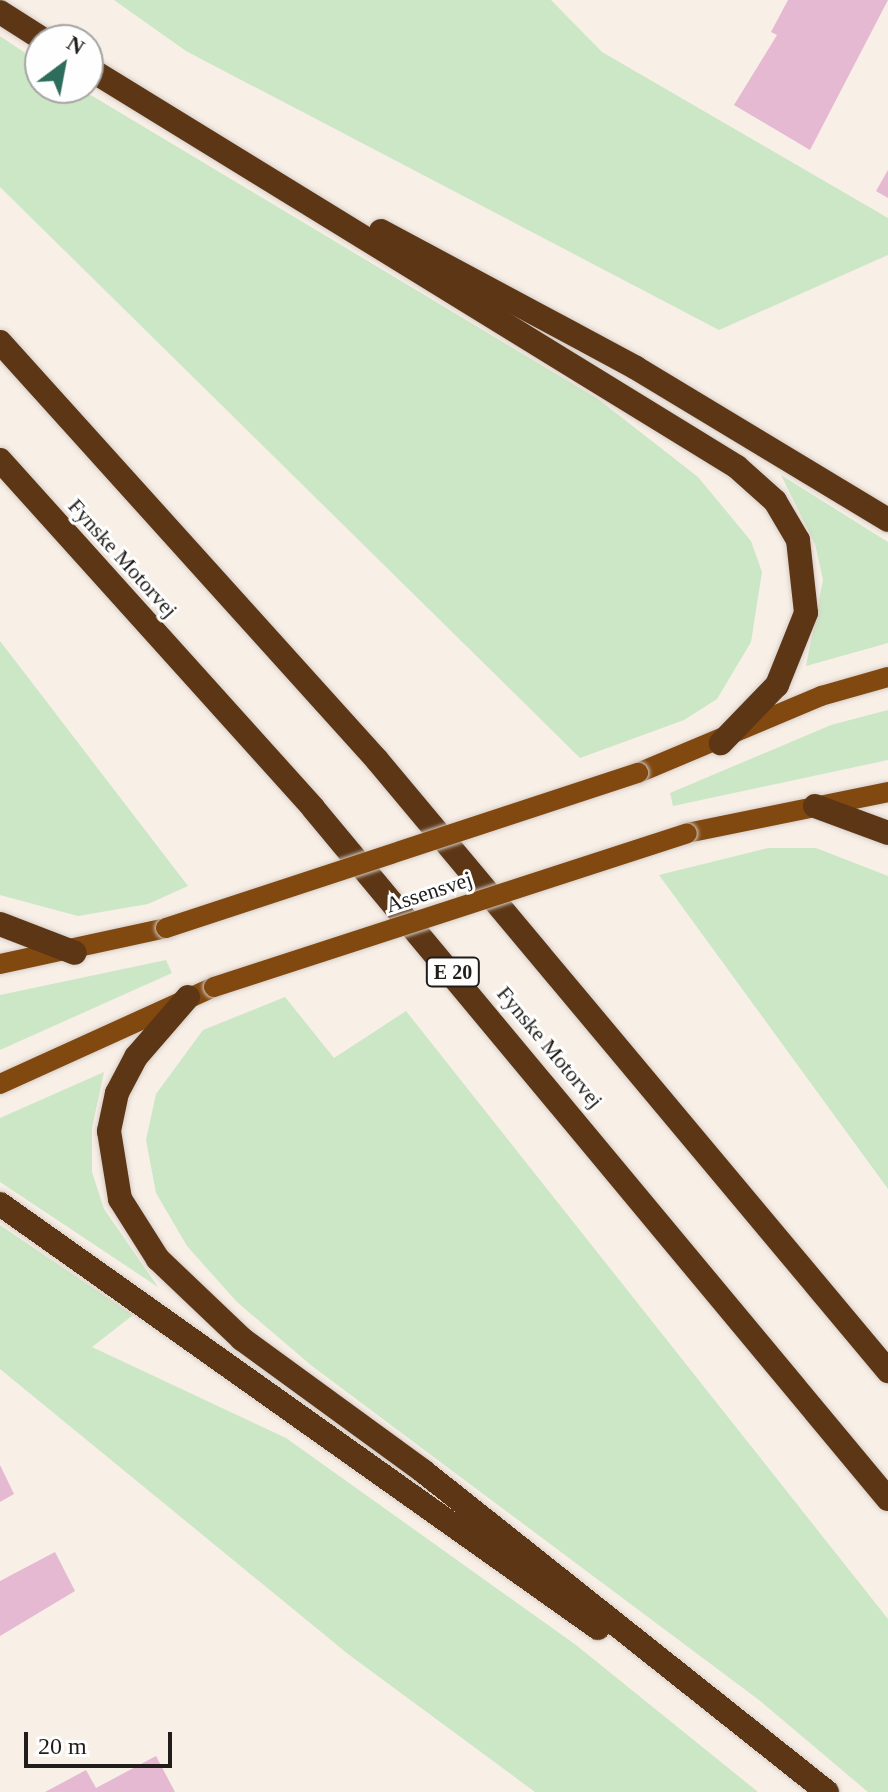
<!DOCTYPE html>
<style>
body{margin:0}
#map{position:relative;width:888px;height:1792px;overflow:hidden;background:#f8efe7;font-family:Georgia,serif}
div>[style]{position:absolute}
.green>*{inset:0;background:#cce7c6}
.building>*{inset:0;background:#e5b9d2}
.roads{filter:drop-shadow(0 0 2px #d5cdc6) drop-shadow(0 0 2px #d5cdc6)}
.major>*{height:20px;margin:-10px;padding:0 10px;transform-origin:10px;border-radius:10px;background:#814810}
.highway>*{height:24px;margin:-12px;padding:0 12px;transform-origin:12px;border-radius:12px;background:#5c3615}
.bridges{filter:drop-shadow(0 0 2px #d5cdc6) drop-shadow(0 0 2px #d5cdc6)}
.major-bridge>*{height:20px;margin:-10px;padding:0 10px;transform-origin:10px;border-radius:10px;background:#814810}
span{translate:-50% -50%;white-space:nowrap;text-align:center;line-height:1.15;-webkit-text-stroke:6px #fefefe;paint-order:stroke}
.shield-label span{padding:2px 6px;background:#fefefe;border:2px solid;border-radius:6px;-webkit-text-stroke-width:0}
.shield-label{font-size:20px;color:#201d1a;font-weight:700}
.street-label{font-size:22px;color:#201d1a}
.north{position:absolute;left:24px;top:24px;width:80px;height:80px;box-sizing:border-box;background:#fefefe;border:2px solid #a5a4a3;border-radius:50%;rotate:32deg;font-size:22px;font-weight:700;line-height:32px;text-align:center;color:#201d1a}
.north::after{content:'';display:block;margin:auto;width:28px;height:36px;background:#2c6d5c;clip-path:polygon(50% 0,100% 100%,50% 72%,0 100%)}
.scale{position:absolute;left:24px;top:1732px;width:148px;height:36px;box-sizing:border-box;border:4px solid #201d1a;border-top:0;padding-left:10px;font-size:24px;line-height:28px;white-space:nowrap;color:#201d1a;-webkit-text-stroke:6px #fefefe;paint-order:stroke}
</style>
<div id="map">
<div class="green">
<div style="clip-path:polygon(114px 0,551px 0,602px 52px,888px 218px,888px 255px,719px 330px,186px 51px)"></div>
<div style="clip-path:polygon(0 36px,40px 63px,40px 88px,79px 88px,598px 399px,698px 477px,751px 541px,762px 572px,751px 642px,717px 699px,684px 720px,580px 758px,0 187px)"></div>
<div style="clip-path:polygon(781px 475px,888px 542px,888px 643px,806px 666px,823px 580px,815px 544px)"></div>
<div style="clip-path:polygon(0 641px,188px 886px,148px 904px,78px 916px,0 895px)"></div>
<div style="clip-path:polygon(888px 710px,888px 760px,673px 806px,670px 793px,831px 725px)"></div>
<div style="clip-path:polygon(768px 848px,816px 848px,888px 876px,888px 1189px,659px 875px)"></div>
<div style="clip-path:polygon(166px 960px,172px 973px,0 1050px,0 995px)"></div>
<div style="clip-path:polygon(285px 997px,334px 1058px,406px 1011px,888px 1619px,888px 1792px,868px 1792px,759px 1700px,312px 1366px,237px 1302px,187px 1246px,156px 1193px,146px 1140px,156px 1094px,203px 1030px)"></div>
<div style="clip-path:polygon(104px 1072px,92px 1128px,92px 1172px,104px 1209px,158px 1287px,0 1182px,0 1118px)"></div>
<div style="clip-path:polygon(0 1225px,133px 1315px,92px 1347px,286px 1438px,576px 1645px,758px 1792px,535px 1792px,348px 1654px,0 1369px)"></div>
</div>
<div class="building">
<div style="clip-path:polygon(788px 0,888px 0,810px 150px,734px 105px,777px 35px,771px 32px)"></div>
<div style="clip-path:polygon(888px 170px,888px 198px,876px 191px)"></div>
<div style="clip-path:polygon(0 1465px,14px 1494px,0 1502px)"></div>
<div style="clip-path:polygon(55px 1552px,75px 1591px,0 1636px,0 1581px)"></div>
<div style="clip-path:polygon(156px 1756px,175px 1792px,45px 1792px,86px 1770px,96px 1788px)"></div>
</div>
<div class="roads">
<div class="major">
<div style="left:638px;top:773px;width:199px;rotate:-22.8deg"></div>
<div style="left:821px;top:696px;width:70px;rotate:-15.8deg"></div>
<div style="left:687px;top:833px;width:205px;rotate:-11.5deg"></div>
<div style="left:0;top:964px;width:170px;rotate:-12.2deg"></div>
<div style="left:0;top:1084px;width:235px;rotate:-24.4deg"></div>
</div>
<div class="highway">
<div style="left:0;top:12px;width:52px;rotate:32.5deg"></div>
<div style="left:88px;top:68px;width:762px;rotate:31.58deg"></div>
<div style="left:737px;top:467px;width:51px;rotate:41.8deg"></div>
<div style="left:775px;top:501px;width:45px;rotate:59.5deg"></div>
<div style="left:798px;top:540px;width:73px;rotate:83.7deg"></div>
<div style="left:806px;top:613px;width:78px;rotate:111.9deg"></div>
<div style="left:777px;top:685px;width:81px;rotate:134deg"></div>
<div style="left:381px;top:231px;width:289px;rotate:28.2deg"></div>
<div style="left:636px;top:368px;width:294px;rotate:31.1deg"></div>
<div style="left:0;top:342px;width:563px;rotate:47.95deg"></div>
<div style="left:377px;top:760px;width:797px;rotate:50.09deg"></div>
<div style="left:0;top:460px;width:468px;rotate:48deg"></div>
<div style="left:313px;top:808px;width:899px;rotate:50.24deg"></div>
<div style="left:815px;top:806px;width:78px;rotate:20.3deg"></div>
<div style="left:0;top:924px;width:80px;rotate:21.1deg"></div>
<div style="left:188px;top:997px;width:79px;rotate:130.9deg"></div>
<div style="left:136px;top:1057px;width:41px;rotate:117.8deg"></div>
<div style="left:117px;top:1093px;width:39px;rotate:102deg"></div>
<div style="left:109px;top:1131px;width:69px;rotate:80.8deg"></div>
<div style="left:120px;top:1199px;width:71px;rotate:57.7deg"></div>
<div style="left:158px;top:1259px;width:116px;rotate:43.6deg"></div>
<div style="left:242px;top:1339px;width:224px;rotate:36.1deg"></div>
<div style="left:423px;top:1471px;width:516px;rotate:38.47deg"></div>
<div style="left:0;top:1204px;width:733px;rotate:35.34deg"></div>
</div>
</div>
<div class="bridges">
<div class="major-bridge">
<div style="left:166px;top:928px;width:497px;rotate:-18.2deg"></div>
<div style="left:214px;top:987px;width:497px;rotate:-18deg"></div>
</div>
</div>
<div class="shield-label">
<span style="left:453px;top:972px">E 20</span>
</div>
<div class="street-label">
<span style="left:123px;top:558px;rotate:48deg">Fynske Motorvej</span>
<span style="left:429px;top:892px;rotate:-18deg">Assensvej</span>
<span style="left:550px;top:1047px;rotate:50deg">Fynske Motorvej</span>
</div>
<div class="north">N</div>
<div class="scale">20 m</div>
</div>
